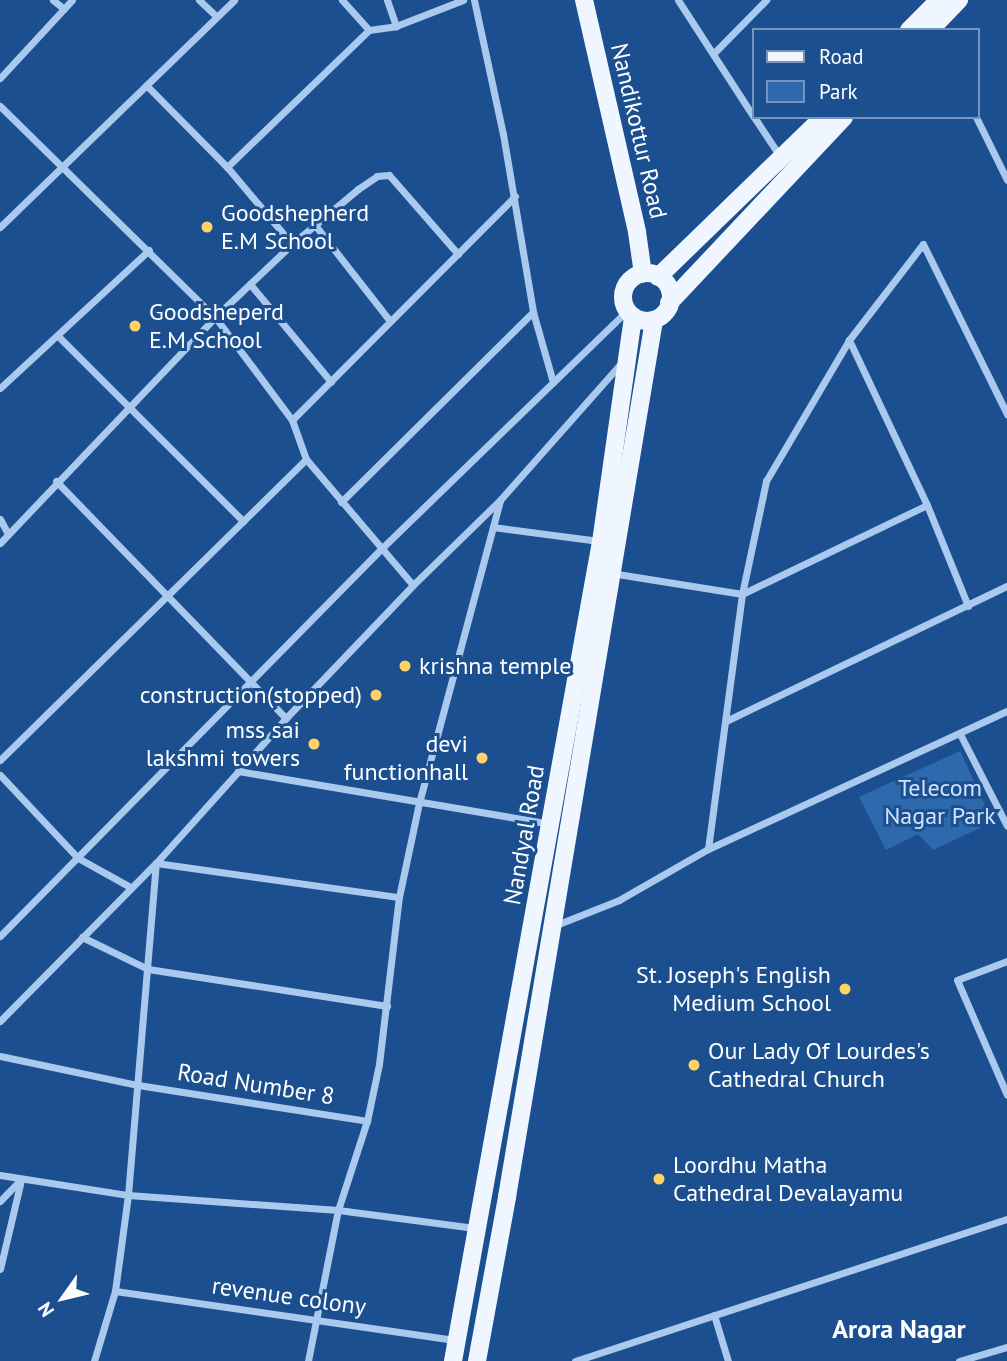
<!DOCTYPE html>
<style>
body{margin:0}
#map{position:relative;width:1007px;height:1361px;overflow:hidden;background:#1b4f8f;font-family:"PT Sans",sans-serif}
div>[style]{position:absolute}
.green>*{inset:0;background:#2e69ad}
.street>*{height:7px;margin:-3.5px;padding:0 3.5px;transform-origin:3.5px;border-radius:3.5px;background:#a9c9ee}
.primary>*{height:18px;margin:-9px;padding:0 9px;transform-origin:9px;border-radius:9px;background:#f0f6ff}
.primary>.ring{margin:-9px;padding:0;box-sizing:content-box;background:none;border:18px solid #f0f6ff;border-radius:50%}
.dots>*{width:19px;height:19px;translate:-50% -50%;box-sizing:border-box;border:4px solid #1b4f8f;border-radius:50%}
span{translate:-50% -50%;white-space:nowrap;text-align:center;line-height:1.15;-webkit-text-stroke:6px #1b4f8f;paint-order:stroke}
.street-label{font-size:24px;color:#fff}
.poi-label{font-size:24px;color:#fff}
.left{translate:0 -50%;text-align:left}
.right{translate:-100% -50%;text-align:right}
.park-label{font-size:24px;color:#cfe3fa}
.neighbourhood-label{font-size:26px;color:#fff;font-weight:700}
.legend{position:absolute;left:752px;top:28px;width:228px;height:91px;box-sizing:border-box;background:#1b4f8f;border:2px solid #7695bc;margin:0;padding:9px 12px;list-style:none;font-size:21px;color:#fff}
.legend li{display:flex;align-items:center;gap:14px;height:35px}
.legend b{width:35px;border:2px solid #7695bc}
.north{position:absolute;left:28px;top:1263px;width:70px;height:70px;-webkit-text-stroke:5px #1b4f8f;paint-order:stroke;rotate:236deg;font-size:19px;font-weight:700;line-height:28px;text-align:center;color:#fff}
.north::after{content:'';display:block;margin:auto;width:24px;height:32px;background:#fff;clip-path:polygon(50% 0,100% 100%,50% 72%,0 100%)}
</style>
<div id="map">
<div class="green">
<div style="clip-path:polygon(960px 751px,993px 822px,933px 850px,918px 834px,886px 850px,859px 797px)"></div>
</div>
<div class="street">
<div style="left:53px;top:0;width:14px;rotate:39deg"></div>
<div style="left:199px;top:0;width:23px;rotate:43deg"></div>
<div style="left:342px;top:0;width:40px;rotate:48deg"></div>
<div style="left:387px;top:0;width:28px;rotate:71deg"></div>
<div style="left:474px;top:0;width:137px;rotate:77.8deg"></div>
<div style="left:503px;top:134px;width:181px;rotate:80.4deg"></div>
<div style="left:533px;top:312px;width:73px;rotate:74.1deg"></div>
<div style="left:678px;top:0;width:138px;rotate:57.1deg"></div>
<div style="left:713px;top:54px;width:76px;rotate:-45.5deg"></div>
<div style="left:0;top:78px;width:106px;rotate:-47.3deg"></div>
<div style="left:0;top:106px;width:301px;rotate:44.5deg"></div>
<div style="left:215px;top:317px;width:129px;rotate:53.2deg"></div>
<div style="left:292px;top:420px;width:41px;rotate:70.3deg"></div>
<div style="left:306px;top:459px;width:165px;rotate:49.7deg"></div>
<div style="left:754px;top:117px;width:49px;rotate:56.6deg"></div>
<div style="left:976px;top:117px;width:70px;rotate:63.8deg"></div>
<div style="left:227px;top:167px;width:197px;rotate:-44deg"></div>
<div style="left:369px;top:30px;width:27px;rotate:-8deg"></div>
<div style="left:396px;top:26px;width:72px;rotate:-21.2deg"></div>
<div style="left:315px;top:225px;width:122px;rotate:52deg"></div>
<div style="left:0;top:227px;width:326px;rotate:-44.1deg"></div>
<div style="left:292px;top:244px;width:86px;rotate:-39.8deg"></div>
<div style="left:358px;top:189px;width:23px;rotate:-34deg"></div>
<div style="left:377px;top:176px;width:12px;rotate:-5deg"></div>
<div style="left:389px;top:175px;width:105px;rotate:48.9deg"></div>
<div style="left:250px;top:284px;width:127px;rotate:50.4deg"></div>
<div style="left:58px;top:336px;width:262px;rotate:45deg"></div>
<div style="left:0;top:388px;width:203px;rotate:-42.8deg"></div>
<div style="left:292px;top:420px;width:316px;rotate:-45.1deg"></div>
<div style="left:56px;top:481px;width:330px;rotate:45.9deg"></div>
<div style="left:341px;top:502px;width:270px;rotate:-44.7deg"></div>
<div style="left:927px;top:505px;width:109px;rotate:67.9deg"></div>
<div style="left:0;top:519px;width:17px;rotate:62deg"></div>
<div style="left:493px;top:527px;width:107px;rotate:7.5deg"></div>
<div style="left:0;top:543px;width:312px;rotate:-46.4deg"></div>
<div style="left:215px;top:317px;width:106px;rotate:-43.5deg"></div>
<div style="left:292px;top:244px;width:101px;rotate:-130.2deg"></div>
<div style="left:227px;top:167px;width:115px;rotate:-134.6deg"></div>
<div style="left:611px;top:573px;width:133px;rotate:9.1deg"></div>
<div style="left:742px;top:594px;width:205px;rotate:-25.7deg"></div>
<div style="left:927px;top:505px;width:183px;rotate:-115.3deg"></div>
<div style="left:726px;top:721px;width:312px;rotate:-25.7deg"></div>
<div style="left:960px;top:734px;width:103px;rotate:62.9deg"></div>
<div style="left:0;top:760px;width:429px;rotate:-44.5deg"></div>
<div style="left:238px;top:771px;width:316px;rotate:9.6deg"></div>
<div style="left:0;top:775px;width:114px;rotate:46.8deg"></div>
<div style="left:78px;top:858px;width:60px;rotate:29.1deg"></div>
<div style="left:708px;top:849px;width:257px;rotate:-82.4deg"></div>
<div style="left:742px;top:594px;width:116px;rotate:-78deg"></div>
<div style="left:766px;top:481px;width:164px;rotate:-59.5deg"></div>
<div style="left:849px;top:340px;width:121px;rotate:-52.4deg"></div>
<div style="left:923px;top:244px;width:190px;rotate:63.7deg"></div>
<div style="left:556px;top:925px;width:68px;rotate:-21.6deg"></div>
<div style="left:619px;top:900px;width:103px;rotate:-29.8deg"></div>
<div style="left:708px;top:849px;width:329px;rotate:-24.8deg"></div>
<div style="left:0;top:936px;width:543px;rotate:-45.45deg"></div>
<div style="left:381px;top:549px;width:342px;rotate:-44.1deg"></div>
<div style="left:82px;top:937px;width:73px;rotate:25.9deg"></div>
<div style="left:148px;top:969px;width:242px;rotate:8.8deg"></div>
<div style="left:1007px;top:961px;width:53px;rotate:159.2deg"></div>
<div style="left:957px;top:980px;width:125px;rotate:66.5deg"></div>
<div style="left:0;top:1021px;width:222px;rotate:-45.4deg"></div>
<div style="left:156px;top:863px;width:195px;rotate:-48.1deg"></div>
<div style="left:286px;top:718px;width:184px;rotate:-46.3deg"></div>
<div style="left:413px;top:585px;width:122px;rotate:-44.3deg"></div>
<div style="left:500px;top:500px;width:186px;rotate:-48.5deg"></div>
<div style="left:0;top:1056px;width:141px;rotate:11.9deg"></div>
<div style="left:138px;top:1085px;width:232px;rotate:8.9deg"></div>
<div style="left:0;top:1175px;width:130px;rotate:8.9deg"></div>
<div style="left:128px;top:1195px;width:211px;rotate:4.1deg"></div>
<div style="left:338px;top:1210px;width:138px;rotate:7.5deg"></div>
<div style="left:0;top:1201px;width:29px;rotate:-46deg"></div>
<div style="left:0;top:1269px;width:91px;rotate:-76.7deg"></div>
<div style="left:115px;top:1291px;width:345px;rotate:8.2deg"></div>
<div style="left:714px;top:1315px;width:48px;rotate:73.1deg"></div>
<div style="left:94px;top:1361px;width:73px;rotate:-73.3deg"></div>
<div style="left:115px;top:1291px;width:97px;rotate:-82.3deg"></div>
<div style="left:128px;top:1195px;width:333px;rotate:-85.2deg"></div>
<div style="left:156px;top:863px;width:245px;rotate:8deg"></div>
<div style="left:308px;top:1361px;width:154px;rotate:-78.8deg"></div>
<div style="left:338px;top:1210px;width:94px;rotate:-72deg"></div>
<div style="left:367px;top:1121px;width:58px;rotate:-78.1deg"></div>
<div style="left:379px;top:1064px;width:168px;rotate:-83.2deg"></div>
<div style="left:399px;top:897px;width:96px;rotate:-78deg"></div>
<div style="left:419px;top:803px;width:313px;rotate:-75deg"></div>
<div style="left:575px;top:1361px;width:455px;rotate:-18.2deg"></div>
<div style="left:959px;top:1361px;width:50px;rotate:-16.3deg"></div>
</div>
<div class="primary">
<div style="left:584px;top:0;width:238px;rotate:77.1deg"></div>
<div style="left:637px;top:232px;width:42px;rotate:81.9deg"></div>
<div style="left:909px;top:30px;width:42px;rotate:-45deg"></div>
<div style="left:930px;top:30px;width:42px;rotate:-46deg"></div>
<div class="ring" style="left:623px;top:273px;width:30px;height:30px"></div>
<div style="left:658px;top:277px;width:230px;rotate:-44.1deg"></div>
<div style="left:669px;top:303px;width:255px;rotate:-46.7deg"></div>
<div style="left:453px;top:1361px;width:832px;rotate:-79.76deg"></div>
<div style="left:601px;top:542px;width:228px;rotate:-81.9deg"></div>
<div style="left:477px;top:1361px;width:167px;rotate:-79.6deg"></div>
<div style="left:507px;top:1197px;width:889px;rotate:-80.48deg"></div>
</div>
<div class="dots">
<div style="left:207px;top:227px;background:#ffd166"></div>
<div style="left:135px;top:326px;background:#ffd166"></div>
<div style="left:405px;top:666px;background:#ffd166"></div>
<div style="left:376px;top:695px;background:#ffd166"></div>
<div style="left:314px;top:744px;background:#ffd166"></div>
<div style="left:482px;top:758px;background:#ffd166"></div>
<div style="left:845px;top:989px;background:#ffd166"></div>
<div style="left:694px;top:1065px;background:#ffd166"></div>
<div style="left:659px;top:1179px;background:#ffd166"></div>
</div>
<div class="street-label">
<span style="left:639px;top:131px;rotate:77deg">Nandikottur Road</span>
<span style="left:524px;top:835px;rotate:-80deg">Nandyal Road</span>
<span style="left:256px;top:1084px;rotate:9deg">Road Number 8</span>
<span style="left:289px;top:1296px;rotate:8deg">revenue colony</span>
</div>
<div class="poi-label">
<span class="left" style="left:221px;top:227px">Goodshepherd<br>E.M School</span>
<span class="left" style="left:149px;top:326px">Goodsheperd<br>E.M School</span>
<span class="left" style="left:419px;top:666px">krishna temple</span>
<span class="right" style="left:362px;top:695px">construction(stopped)</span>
<span class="right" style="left:300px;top:744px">mss sai<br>lakshmi towers</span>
<span class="right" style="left:468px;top:758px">devi<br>functionhall</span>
<span class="right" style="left:831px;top:989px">St. Joseph's English<br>Medium School</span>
<span class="left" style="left:708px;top:1065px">Our Lady Of Lourdes's<br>Cathedral Church</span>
<span class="left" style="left:673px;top:1179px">Loordhu Matha<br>Cathedral Devalayamu</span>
</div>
<div class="park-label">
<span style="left:940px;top:802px">Telecom<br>Nagar Park</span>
</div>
<div class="neighbourhood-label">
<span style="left:899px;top:1329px">Arora Nagar</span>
</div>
<ul class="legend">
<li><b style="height:9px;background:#f0f6ff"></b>Road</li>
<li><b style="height:19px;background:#2e69ad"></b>Park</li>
</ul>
<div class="north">N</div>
</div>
